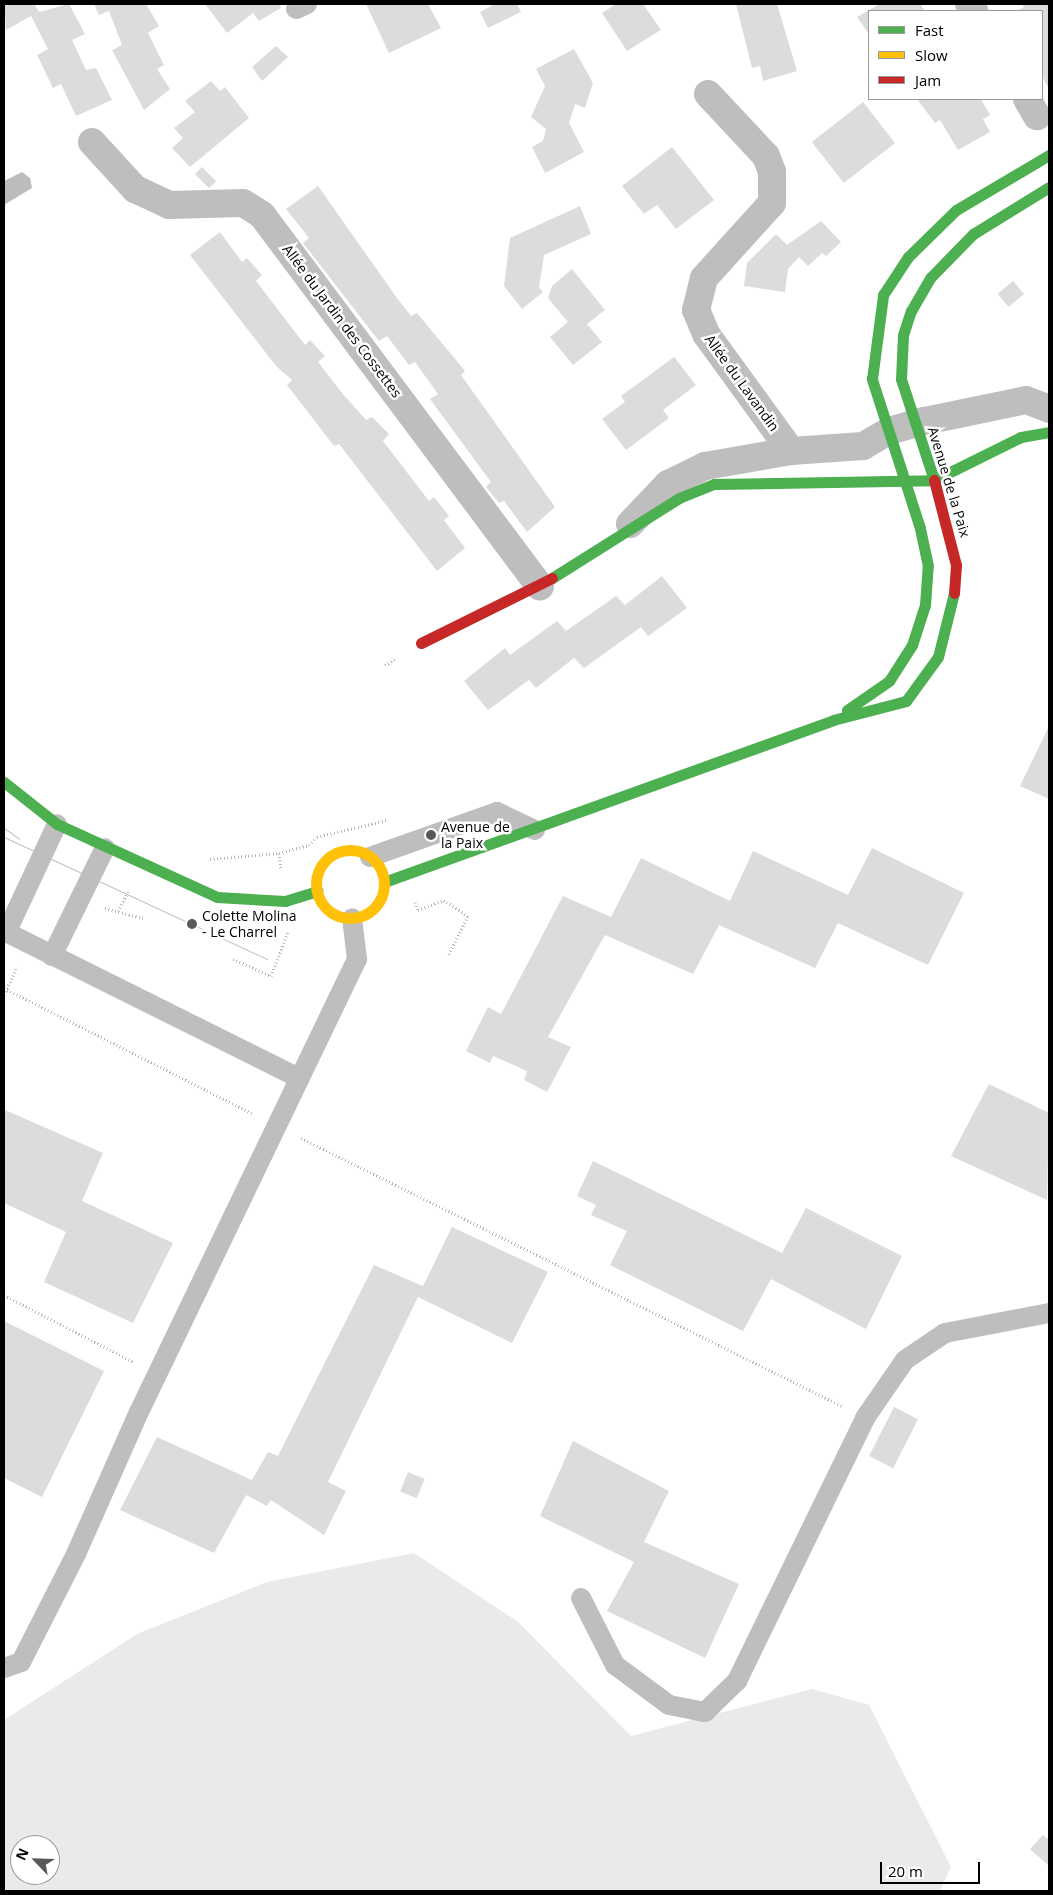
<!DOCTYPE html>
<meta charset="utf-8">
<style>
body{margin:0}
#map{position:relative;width:1053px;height:1895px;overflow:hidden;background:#fff;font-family:"Open Sans",sans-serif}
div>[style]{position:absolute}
.green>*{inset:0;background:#eaeaea}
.water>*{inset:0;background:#bcbcbc}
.building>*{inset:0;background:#dcdcdc;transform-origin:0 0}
.path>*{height:3px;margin-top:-1.5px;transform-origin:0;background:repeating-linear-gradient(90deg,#b8b8b8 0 1px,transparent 0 3.5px)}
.lane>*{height:20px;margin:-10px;padding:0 10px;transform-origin:10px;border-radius:10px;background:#bebebe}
.street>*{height:28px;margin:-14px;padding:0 14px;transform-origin:14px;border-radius:14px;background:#bebebe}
.fast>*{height:11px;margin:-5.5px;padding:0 5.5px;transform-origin:5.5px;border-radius:5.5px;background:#4caf50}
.slow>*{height:11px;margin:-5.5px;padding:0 5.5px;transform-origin:5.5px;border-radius:5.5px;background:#ffc107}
.slow>.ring{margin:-5.5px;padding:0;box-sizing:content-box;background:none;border:11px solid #ffc107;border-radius:50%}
.jam>*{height:11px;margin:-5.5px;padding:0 5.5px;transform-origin:5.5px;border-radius:5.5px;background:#c62828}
.tram>*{height:1px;margin:-0.5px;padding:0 0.5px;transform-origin:0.5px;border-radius:0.5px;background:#bdbdbd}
.dots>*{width:14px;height:14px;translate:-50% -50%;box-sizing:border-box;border:2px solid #fff;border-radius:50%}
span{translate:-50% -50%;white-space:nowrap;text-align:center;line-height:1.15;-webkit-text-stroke:5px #fff;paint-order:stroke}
.street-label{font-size:14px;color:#000}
.poi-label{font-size:14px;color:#000}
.left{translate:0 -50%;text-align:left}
.frame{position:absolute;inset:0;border:5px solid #000;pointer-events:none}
.legend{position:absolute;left:868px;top:10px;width:175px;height:90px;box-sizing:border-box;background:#fff;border:1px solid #999;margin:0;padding:6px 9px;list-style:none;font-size:15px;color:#000}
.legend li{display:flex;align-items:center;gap:10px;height:25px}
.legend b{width:25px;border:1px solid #999}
.north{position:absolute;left:10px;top:1835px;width:50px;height:50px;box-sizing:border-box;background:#fff;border:1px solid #999;border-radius:50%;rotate:294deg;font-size:14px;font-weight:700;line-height:20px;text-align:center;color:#000}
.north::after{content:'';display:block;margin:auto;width:18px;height:22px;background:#595959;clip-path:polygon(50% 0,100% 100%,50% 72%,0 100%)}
.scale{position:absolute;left:880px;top:1862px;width:100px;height:22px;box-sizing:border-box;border:2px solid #000;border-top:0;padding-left:6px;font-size:15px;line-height:18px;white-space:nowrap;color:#000;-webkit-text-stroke:4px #fff;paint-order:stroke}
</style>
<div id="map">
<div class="green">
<div style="clip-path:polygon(evenodd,414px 1553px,517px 1621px,631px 1736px,812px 1689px,869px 1705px,951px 1867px,940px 1891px,4px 1891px,4px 1720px,137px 1634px,267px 1582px,414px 1553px,20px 1845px,50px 1845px,50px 1875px,20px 1875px,20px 1845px)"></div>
</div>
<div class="water">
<div style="clip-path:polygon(22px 172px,30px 178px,32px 188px,4px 205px,4px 181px)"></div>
</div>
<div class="building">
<div style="clip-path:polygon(4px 4px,34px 4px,39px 12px,69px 4px,85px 34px,72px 40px,86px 70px,96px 68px,112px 100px,76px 116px,61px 84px,53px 88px,37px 55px,48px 49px,31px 16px,6px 30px)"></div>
<div style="clip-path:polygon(94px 4px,146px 4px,159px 26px,148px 33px,164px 65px,157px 69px,170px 89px,144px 110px,112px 50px,122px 45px,109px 11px,99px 15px)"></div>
<div style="clip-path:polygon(205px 4px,279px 4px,281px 8px,259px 21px,253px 13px,227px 33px)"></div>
<div style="clip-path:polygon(366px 4px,428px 4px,441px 28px,389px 53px)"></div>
<div style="clip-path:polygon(495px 4px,517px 4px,521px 12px,488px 28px,480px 12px)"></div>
<div style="clip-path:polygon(616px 4px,643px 4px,661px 30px,627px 51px,602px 13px)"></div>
<div style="clip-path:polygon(736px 4px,777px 4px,797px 71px,763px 81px,760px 66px,752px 68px)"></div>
<div style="clip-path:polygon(880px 4px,920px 4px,925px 11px,869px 11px,869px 34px,857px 17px)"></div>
<div style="clip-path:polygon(1021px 4px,1049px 4px,1049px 89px,1042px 76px,1042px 11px,1017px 11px,1024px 7px)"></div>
<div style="clip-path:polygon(276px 46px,288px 57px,262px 81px,252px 67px)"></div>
<div style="clip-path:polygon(574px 49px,593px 83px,585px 108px,575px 104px,569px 123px,584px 152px,545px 173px,532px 147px,543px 141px,546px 129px,531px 117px,545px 86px,536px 69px)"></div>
<div style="clip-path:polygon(211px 81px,220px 91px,225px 87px,249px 118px,190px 167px,172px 148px,183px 138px,174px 128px,195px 112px,185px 101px)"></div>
<div style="clip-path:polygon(917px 99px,981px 99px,990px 115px,983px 119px,990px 132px,958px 150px,940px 120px,935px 123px)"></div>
<div style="left:863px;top:102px;width:52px;height:65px;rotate:52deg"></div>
<div style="clip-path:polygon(672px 147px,714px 200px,676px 229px,657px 205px,644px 214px,622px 186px)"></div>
<div style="left:202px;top:167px;width:20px;height:10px;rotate:45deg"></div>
<div style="clip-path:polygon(318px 186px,397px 298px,411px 316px,417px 313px,465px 371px,461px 375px,555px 507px,527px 532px,504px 501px,499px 503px,486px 487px,491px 482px,430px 399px,438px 394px,415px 362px,409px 365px,387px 336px,379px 341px,303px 243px,309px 238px,286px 209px)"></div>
<div style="clip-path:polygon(580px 206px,591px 234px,544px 255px,539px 287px,543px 292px,522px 309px,504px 286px,510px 238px)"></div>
<div style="clip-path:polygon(821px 221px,841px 242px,826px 256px,822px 253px,808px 266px,799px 257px,788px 269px,785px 292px,744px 286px,747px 263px,776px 234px,787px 245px)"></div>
<div style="clip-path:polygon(220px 232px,242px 262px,247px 258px,262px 275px,256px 281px,305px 345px,310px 340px,325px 356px,318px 362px,342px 393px,366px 420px,372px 417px,389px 434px,383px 441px,429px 501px,434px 497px,449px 516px,444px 520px,465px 548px,437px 571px,339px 444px,334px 446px,287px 385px,292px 380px,276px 366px,190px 255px)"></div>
<div style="clip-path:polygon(572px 269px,605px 310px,587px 324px,602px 342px,573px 365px,550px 337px,568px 322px,548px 298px,552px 286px)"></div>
<div style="left:1013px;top:281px;width:17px;height:20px;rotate:50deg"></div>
<div style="clip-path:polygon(674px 357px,696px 385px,663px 410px,669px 418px,626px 450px,602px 419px,625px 402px,621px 396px)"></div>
<div style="clip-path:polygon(662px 576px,687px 608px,648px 636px,641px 627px,584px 668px,574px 658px,536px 688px,529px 680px,488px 710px,464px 681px,505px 648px,510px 655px,557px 621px,566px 631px,616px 596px,625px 605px)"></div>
<div style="clip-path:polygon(1049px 726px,1049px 799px,1020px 786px)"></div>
<div style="clip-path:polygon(872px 848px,964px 893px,928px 965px,838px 923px,815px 968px,719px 925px,693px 974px,605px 935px,548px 1037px,571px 1047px,547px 1092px,524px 1080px,527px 1071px,493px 1056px,490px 1063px,466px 1051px,488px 1007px,501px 1014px,563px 896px,611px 917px,641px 858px,730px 901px,753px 851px,848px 895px)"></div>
<div style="clip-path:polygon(989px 1084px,1049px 1113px,1047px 1200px,951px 1156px)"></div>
<div style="clip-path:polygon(5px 1110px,103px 1153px,82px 1201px,173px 1243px,133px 1323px,44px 1282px,66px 1232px,4px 1203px)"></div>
<div style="clip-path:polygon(593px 1161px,782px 1253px,806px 1208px,902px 1256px,866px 1329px,771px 1279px,743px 1331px,610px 1265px,627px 1231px,591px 1215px,596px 1205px,577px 1196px)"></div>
<div style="clip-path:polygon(452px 1227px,548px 1272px,512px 1343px,418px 1297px,328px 1482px,346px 1491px,324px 1535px,271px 1500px,267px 1506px,246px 1495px,214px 1553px,120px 1510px,157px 1437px,252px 1480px,268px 1452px,278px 1456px,374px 1265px,423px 1286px)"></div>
<div style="clip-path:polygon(4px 1321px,104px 1371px,42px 1497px,4px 1478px)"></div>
<div style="left:894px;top:1407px;width:27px;height:55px;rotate:27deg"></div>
<div style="clip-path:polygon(573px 1441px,669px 1491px,644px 1542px,739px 1584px,705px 1658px,607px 1611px,634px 1562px,540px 1516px)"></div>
<div style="left:408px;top:1472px;width:18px;height:21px;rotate:22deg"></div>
<div style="clip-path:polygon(1043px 1835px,1049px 1840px,1049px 1866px,1030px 1849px)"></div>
</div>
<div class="path">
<div style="left:385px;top:665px;width:12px;rotate:-31deg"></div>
<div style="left:279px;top:853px;width:17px;rotate:83deg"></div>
<div style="left:210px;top:859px;width:69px;rotate:-5deg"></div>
<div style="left:279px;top:853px;width:31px;rotate:-15deg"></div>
<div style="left:309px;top:845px;width:11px;rotate:-45deg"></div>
<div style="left:317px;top:837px;width:72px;rotate:-13.7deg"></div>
<div style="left:415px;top:902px;width:9px;rotate:69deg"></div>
<div style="left:418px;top:910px;width:28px;rotate:-21deg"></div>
<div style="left:444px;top:900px;width:29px;rotate:34deg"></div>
<div style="left:468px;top:916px;width:45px;rotate:116.6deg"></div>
<div style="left:105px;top:908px;width:39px;rotate:15deg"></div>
<div style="left:118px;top:911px;width:24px;rotate:-62deg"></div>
<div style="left:233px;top:959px;width:42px;rotate:24.1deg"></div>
<div style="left:271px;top:976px;width:47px;rotate:-68.9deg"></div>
<div style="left:4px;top:988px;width:279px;rotate:26.8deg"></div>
<div style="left:4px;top:995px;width:31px;rotate:-65deg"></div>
<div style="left:301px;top:1138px;width:604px;rotate:26.35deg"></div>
<div style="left:4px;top:1295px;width:146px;rotate:27.3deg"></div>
</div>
<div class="lane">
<div style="left:296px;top:9px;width:12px;rotate:-24deg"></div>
<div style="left:370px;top:857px;width:135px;rotate:-19.5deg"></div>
<div style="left:497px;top:812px;width:42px;rotate:25.3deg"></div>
<div style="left:4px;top:931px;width:330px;rotate:26.5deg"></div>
<div style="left:6px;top:933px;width:120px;rotate:-64.9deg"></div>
<div style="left:52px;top:956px;width:120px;rotate:-63.9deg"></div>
<div style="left:581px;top:1598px;width:75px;rotate:63.1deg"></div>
<div style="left:615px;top:1665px;width:67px;rotate:36.5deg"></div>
<div style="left:669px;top:1705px;width:37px;rotate:11deg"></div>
<div style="left:705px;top:1712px;width:45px;rotate:-44.1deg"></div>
<div style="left:737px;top:1681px;width:292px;rotate:-64deg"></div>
<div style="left:865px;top:1418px;width:70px;rotate:-55.4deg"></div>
<div style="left:905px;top:1360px;width:48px;rotate:-34deg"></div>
<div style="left:945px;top:1333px;width:106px;rotate:-10.9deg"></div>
<div style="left:4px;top:1668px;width:18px;rotate:-19deg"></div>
<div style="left:21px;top:1662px;width:121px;rotate:-63deg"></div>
<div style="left:76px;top:1554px;width:155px;rotate:-66.1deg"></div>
<div style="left:139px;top:1412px;width:503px;rotate:-64.3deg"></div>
<div style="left:357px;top:959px;width:41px;rotate:-97deg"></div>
</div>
<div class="street">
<div style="left:969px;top:4px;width:9px;rotate:54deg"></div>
<div style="left:708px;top:94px;width:85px;rotate:46.9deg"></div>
<div style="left:766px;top:156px;width:17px;rotate:69deg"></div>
<div style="left:772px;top:172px;width:31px;rotate:90deg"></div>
<div style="left:772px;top:203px;width:101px;rotate:132.2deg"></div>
<div style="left:704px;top:278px;width:33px;rotate:104deg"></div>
<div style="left:696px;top:310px;width:26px;rotate:67deg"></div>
<div style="left:706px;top:334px;width:145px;rotate:54deg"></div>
<div style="left:1027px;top:99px;width:20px;rotate:60deg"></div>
<div style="left:92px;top:142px;width:64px;rotate:47.5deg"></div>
<div style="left:135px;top:189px;width:38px;rotate:25deg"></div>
<div style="left:169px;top:205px;width:74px;rotate:-1.5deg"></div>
<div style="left:243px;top:203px;width:22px;rotate:32deg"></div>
<div style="left:262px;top:215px;width:464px;rotate:53.2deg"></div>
<div style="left:630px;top:524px;width:55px;rotate:-46.5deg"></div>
<div style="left:668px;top:484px;width:41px;rotate:-25.9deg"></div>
<div style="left:705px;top:466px;width:87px;rotate:-9.9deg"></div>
<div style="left:791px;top:451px;width:72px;rotate:-4deg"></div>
<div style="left:863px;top:446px;width:30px;rotate:-30deg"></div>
<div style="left:889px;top:431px;width:37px;rotate:-16deg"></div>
<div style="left:925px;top:421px;width:103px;rotate:-11.7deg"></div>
<div style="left:1026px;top:400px;width:25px;rotate:21deg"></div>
</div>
<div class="fast">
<div style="left:934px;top:480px;width:106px;rotate:-108.1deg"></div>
<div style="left:901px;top:379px;width:44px;rotate:-87.4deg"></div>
<div style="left:903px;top:335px;width:25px;rotate:-72deg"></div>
<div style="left:911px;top:311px;width:39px;rotate:-60deg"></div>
<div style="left:931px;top:277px;width:60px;rotate:-45.7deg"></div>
<div style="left:973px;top:234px;width:89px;rotate:-31.7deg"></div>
<div style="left:552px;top:578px;width:150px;rotate:-32.2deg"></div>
<div style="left:679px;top:498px;width:38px;rotate:-22deg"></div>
<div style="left:714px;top:484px;width:220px;rotate:-1deg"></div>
<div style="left:934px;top:480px;width:97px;rotate:-26.3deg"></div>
<div style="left:1021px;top:437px;width:28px;rotate:-10deg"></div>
<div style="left:847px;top:710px;width:51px;rotate:-34.6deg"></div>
<div style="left:889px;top:681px;width:43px;rotate:-57.4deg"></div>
<div style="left:912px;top:645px;width:42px;rotate:-72deg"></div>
<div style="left:925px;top:605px;width:39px;rotate:-86deg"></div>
<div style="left:928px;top:566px;width:39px;rotate:-102deg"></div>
<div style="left:920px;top:528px;width:157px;rotate:-107.9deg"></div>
<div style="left:872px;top:379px;width:85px;rotate:-82.5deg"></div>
<div style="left:883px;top:295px;width:45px;rotate:-56.7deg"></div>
<div style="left:908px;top:257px;width:67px;rotate:-44.4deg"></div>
<div style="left:956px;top:210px;width:108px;rotate:-30.6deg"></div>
<div style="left:4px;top:782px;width:68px;rotate:38.4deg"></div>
<div style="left:57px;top:824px;width:176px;rotate:24.5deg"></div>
<div style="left:217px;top:897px;width:68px;rotate:3.4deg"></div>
<div style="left:285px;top:901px;width:34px;rotate:-17deg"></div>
<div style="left:384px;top:882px;width:477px;rotate:-19.8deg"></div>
<div style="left:833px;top:720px;width:75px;rotate:-14.6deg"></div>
<div style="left:906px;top:701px;width:54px;rotate:-54deg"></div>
<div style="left:938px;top:657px;width:66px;rotate:-76deg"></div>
</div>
<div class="slow">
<div class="ring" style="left:316px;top:850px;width:57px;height:57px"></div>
</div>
<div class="jam">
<div style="left:934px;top:480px;width:88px;rotate:75.5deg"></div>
<div style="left:956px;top:565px;width:28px;rotate:94deg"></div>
<div style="left:421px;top:643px;width:146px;rotate:-26.4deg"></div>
</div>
<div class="tram">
<div style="left:4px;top:828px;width:19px;rotate:35deg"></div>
<div style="left:4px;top:837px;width:290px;rotate:24.9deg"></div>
</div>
<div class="dots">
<div style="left:431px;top:835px;background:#595959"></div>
<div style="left:192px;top:924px;background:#595959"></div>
</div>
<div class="street-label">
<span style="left:342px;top:321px;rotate:53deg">Allée du Jardin des Cossettes</span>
<span style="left:742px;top:383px;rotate:54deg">Allée du Lavandin</span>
<span style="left:949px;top:482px;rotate:73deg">Avenue de la Paix</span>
</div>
<div class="poi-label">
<span class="left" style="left:441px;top:835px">Avenue de<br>la Paix</span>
<span class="left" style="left:202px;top:924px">Colette Molina<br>- Le Charrel</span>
</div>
<div class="frame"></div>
<ul class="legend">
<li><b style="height:6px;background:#4caf50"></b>Fast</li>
<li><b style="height:6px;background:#ffc107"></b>Slow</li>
<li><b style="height:6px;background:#c62828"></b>Jam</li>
</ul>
<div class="north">N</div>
<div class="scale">20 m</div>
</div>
